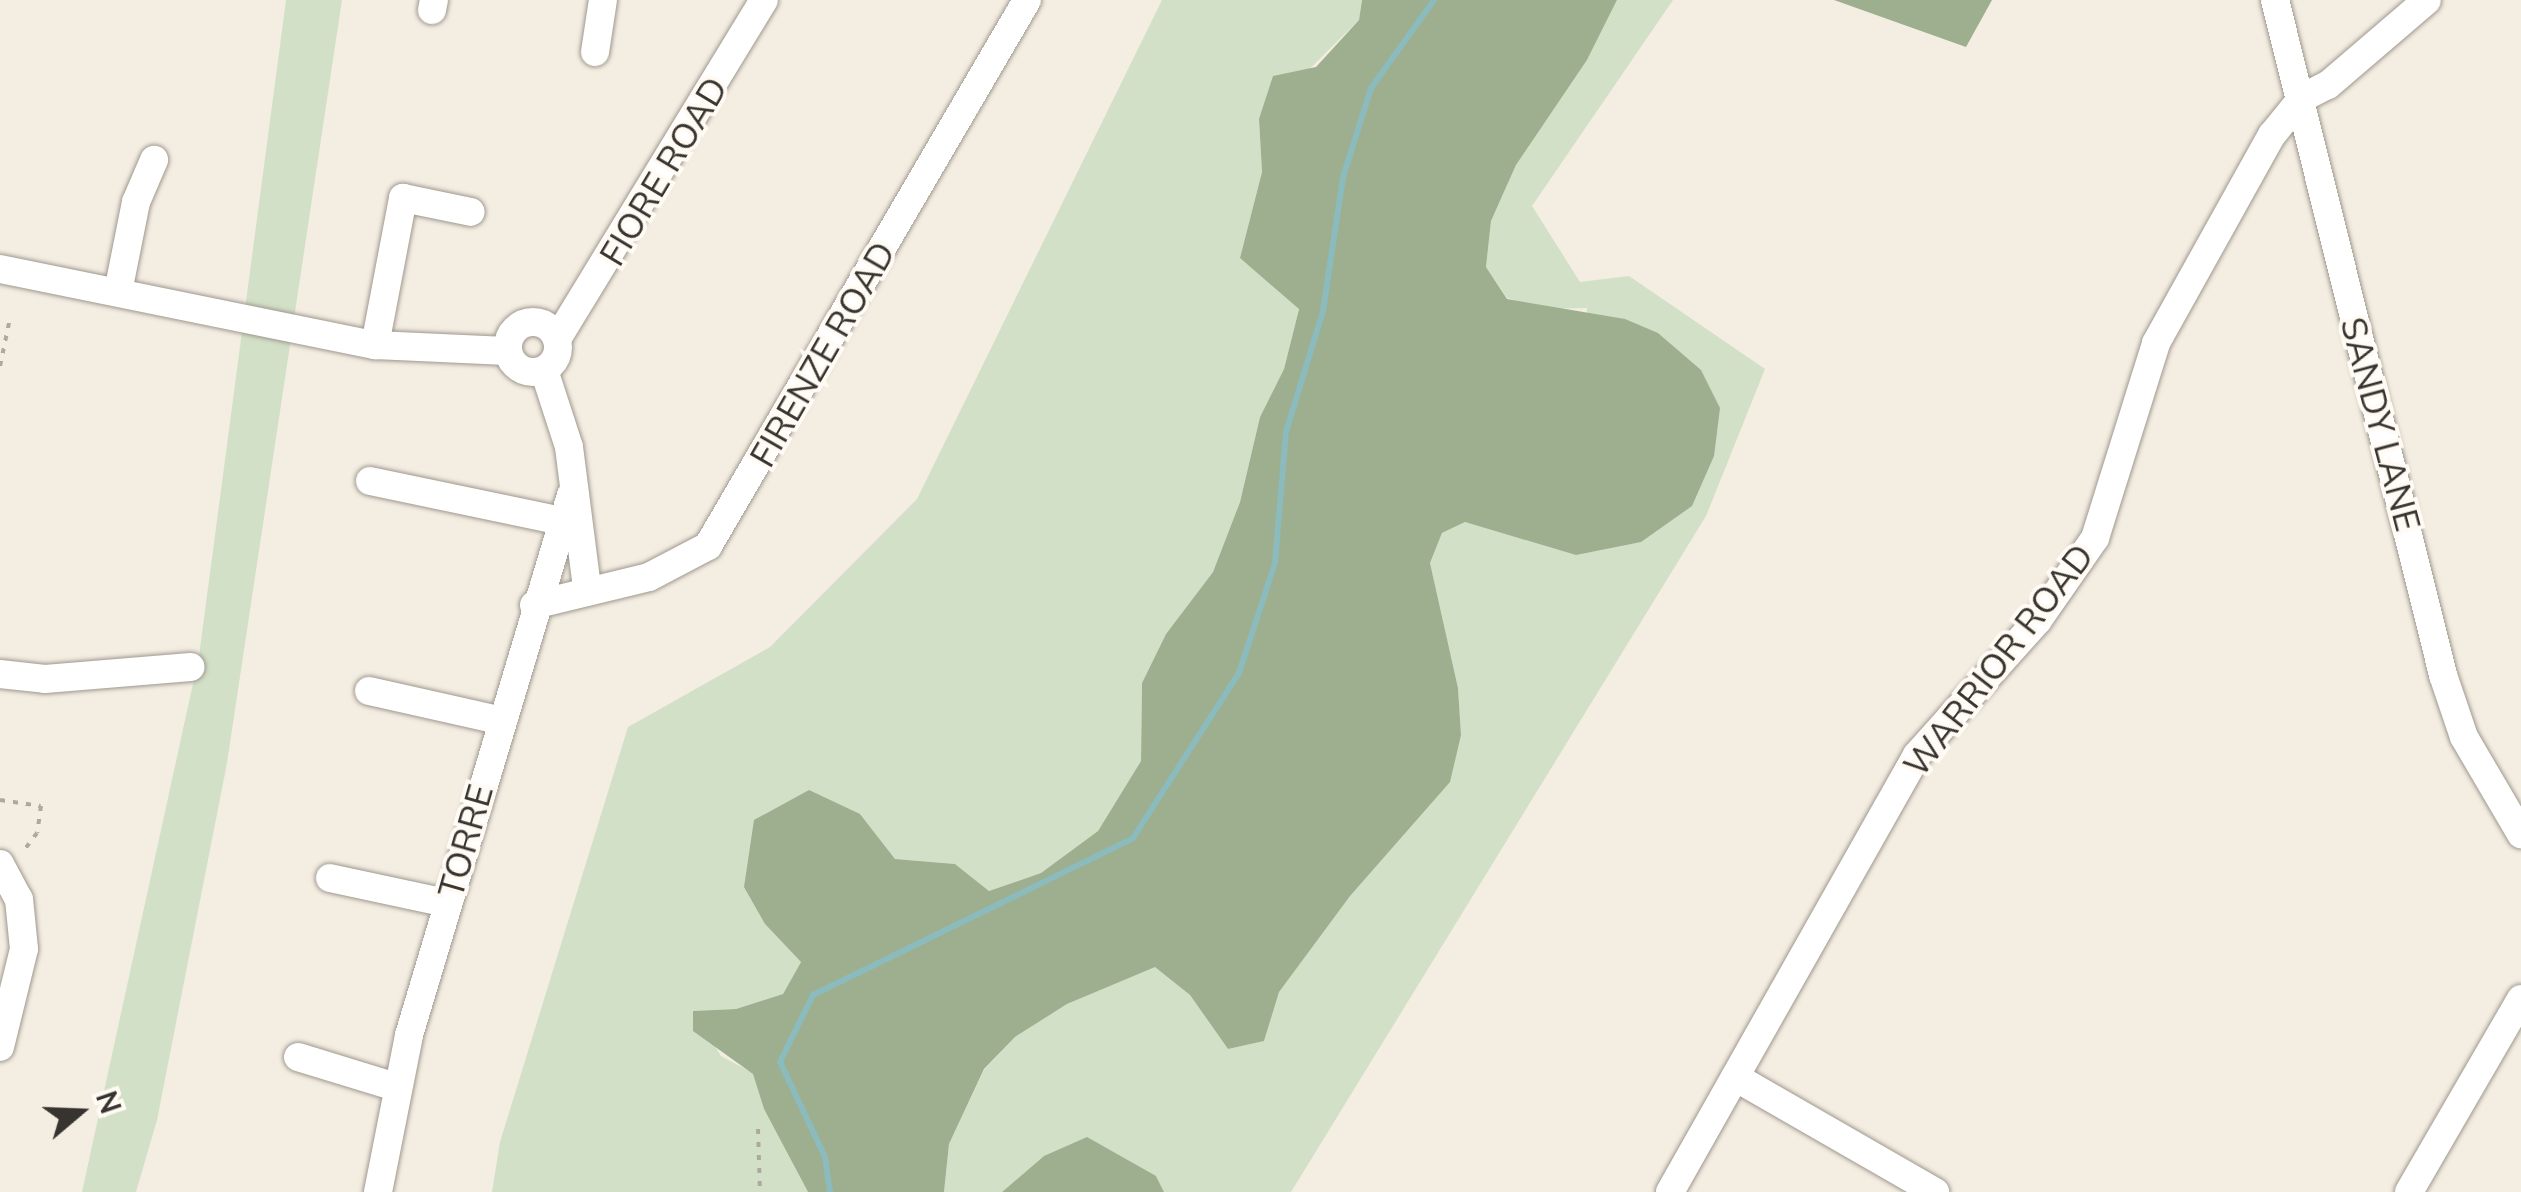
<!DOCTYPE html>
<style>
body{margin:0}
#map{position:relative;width:2521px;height:1192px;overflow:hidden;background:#f4ede2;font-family:Mulish,sans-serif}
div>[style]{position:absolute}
.green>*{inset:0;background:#d2e0c7}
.forest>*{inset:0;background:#9daf8e}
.stream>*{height:6px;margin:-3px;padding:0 3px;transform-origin:3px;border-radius:3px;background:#8bbbbc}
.path>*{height:4px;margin-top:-2px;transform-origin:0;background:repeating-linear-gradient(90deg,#aea9a0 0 5px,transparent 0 13px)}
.roads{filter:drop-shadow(0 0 2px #9f988e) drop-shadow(0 0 2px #9f988e)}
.minor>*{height:28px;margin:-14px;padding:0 14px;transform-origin:14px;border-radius:14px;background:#fff}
.minor>.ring{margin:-14px;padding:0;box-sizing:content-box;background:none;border:28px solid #fff;border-radius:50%}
span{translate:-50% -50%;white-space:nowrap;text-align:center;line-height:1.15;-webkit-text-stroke:8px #fffaf4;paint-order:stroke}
.street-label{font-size:35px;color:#373430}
.north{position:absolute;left:30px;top:1062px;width:100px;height:100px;-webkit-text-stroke:8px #fffaf4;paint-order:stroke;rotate:71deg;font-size:28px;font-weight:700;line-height:40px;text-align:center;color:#373430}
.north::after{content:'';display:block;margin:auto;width:35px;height:45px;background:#373430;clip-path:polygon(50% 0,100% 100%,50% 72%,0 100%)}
</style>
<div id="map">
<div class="green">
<div style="clip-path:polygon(286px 0,342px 0,227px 763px,157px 1120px,136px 1192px,82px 1192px,199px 656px)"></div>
<div style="clip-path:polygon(1162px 0,1362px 0,1359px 20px,1259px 119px,1262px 172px,1240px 258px,1299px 308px,1284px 369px,1260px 417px,1240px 502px,1213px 572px,1166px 634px,1142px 683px,1141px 761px,1098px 831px,1041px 873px,989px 891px,955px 864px,895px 859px,860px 814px,765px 924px,801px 962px,783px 994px,736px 1009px,693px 1011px,721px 1056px,753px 1073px,764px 1109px,808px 1192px,492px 1192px,500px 1142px,628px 727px,770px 647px,917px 499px)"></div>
<div style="clip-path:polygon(1617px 0,1673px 0,1532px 206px,1580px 282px,1629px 276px,1765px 369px,1706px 516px,1291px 1192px,1164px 1192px,1156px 1176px,1044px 1156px,1002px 1192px,944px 1192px,949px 1144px,984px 1070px,1015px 1037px,1067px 1004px,1155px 966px,1190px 995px,1228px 1049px,1264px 1041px,1278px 992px,1461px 735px,1458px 688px,1430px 563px,1442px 533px,1465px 522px,1577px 555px,1587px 308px,1547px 309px,1507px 298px,1486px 267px,1491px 221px,1516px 165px,1587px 60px)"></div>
</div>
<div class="forest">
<div style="clip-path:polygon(1362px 0,1617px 0,1587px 60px,1516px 165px,1491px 221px,1486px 267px,1507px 299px,1625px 319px,1658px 333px,1701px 370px,1720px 408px,1714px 456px,1692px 506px,1641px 542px,1576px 555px,1465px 522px,1442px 533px,1430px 563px,1458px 688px,1461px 735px,1450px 782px,1350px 896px,1279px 992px,1264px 1041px,1228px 1049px,1190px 995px,1155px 967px,1067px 1004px,1015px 1037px,984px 1069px,949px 1144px,944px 1192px,808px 1192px,764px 1109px,753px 1074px,693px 1031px,693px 1011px,736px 1009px,783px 994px,801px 962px,765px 924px,744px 887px,754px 820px,809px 790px,860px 814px,895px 859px,955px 864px,989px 891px,1041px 873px,1098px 831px,1141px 761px,1142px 683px,1166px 634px,1213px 572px,1240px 502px,1260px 417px,1284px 369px,1299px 309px,1240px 258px,1262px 172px,1259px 119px,1273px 76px,1316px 67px,1359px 20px)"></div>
<div style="clip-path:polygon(1834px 0,1992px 0,1966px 47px)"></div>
<div style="clip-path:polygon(1087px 1137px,1156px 1176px,1164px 1192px,1002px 1192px,1044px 1156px)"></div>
</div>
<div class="stream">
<div style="left:830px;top:1192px;width:35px;rotate:-98deg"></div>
<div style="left:825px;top:1157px;width:105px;rotate:-115.3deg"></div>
<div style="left:780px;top:1062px;width:75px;rotate:-63.8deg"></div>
<div style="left:813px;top:995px;width:356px;rotate:-26.1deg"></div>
<div style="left:1133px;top:838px;width:196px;rotate:-57.3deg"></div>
<div style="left:1239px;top:673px;width:116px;rotate:-71.9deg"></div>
<div style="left:1275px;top:563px;width:131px;rotate:-85.2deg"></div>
<div style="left:1286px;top:432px;width:127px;rotate:-73deg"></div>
<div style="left:1323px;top:311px;width:135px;rotate:-81.5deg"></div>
<div style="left:1343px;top:177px;width:93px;rotate:-72.5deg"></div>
<div style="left:1371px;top:88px;width:108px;rotate:-54.4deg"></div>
</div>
<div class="path">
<div style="left:0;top:366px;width:44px;rotate:-78.2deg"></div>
<div style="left:0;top:800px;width:41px;rotate:8.3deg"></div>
<div style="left:41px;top:806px;width:27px;rotate:98deg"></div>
<div style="left:37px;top:833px;width:26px;rotate:127deg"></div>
<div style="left:758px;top:1129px;width:63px;rotate:88.2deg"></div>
</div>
<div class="roads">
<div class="minor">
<div style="left:2275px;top:0;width:696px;rotate:76.02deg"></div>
<div style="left:2443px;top:675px;width:65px;rotate:71.3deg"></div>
<div style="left:2464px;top:737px;width:113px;rotate:59.6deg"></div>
<div style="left:432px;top:10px;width:10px;rotate:-79deg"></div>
<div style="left:595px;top:52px;width:53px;rotate:-81.3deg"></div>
<div style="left:0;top:269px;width:383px;rotate:11.5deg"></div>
<div style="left:375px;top:345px;width:132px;rotate:2.6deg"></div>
<div style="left:118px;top:292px;width:92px;rotate:-78.7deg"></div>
<div style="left:136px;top:202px;width:46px;rotate:-66.8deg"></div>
<div class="ring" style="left:508px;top:322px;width:22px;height:22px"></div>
<div style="left:557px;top:339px;width:397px;rotate:-58.6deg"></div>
<div style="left:375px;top:345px;width:150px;rotate:-79.2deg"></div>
<div style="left:403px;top:198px;width:69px;rotate:11.6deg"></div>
<div style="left:544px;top:370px;width:81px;rotate:72deg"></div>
<div style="left:569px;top:447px;width:142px;rotate:82.7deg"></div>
<div style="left:370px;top:481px;width:210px;rotate:11.8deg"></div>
<div style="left:534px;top:605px;width:118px;rotate:-13.7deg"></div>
<div style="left:649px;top:577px;width:67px;rotate:-27.7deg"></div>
<div style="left:708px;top:546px;width:632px;rotate:-59.7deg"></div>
<div style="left:0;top:674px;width:45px;rotate:6.3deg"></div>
<div style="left:45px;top:679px;width:146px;rotate:-4.7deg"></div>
<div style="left:369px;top:691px;width:133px;rotate:12.6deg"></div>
<div style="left:0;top:864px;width:40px;rotate:62deg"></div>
<div style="left:19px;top:899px;width:50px;rotate:84.3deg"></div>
<div style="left:24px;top:949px;width:101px;rotate:103.8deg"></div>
<div style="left:330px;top:878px;width:120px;rotate:12.1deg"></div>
<div style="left:298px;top:1057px;width:102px;rotate:17deg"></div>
<div style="left:1735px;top:1077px;width:231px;rotate:29.9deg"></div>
<div style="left:378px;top:1192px;width:160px;rotate:-78.8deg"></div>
<div style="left:409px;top:1035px;width:564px;rotate:-73.3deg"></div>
<div style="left:1670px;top:1192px;width:502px;rotate:-60.52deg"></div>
<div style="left:1917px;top:755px;width:181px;rotate:-48.1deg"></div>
<div style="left:2038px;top:620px;width:100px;rotate:-55.2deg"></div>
<div style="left:2095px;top:538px;width:204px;rotate:-72.6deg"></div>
<div style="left:2156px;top:343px;width:238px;rotate:-60.9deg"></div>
<div style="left:2272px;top:135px;width:48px;rotate:-51deg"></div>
<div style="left:2302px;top:98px;width:29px;rotate:-27deg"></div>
<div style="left:2328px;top:85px;width:130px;rotate:-40.6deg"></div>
<div style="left:2409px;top:1192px;width:223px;rotate:-59.9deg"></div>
</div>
</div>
<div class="street-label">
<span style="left:663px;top:171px;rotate:-59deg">FIORE ROAD</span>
<span style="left:822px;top:354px;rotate:-60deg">FIRENZE ROAD</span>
<span style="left:2381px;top:424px;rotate:75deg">SANDY LANE</span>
<span style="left:1998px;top:660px;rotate:-52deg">WARRIOR ROAD</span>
<span style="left:465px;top:841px;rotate:-74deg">TORRE</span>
</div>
<div class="north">N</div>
</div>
